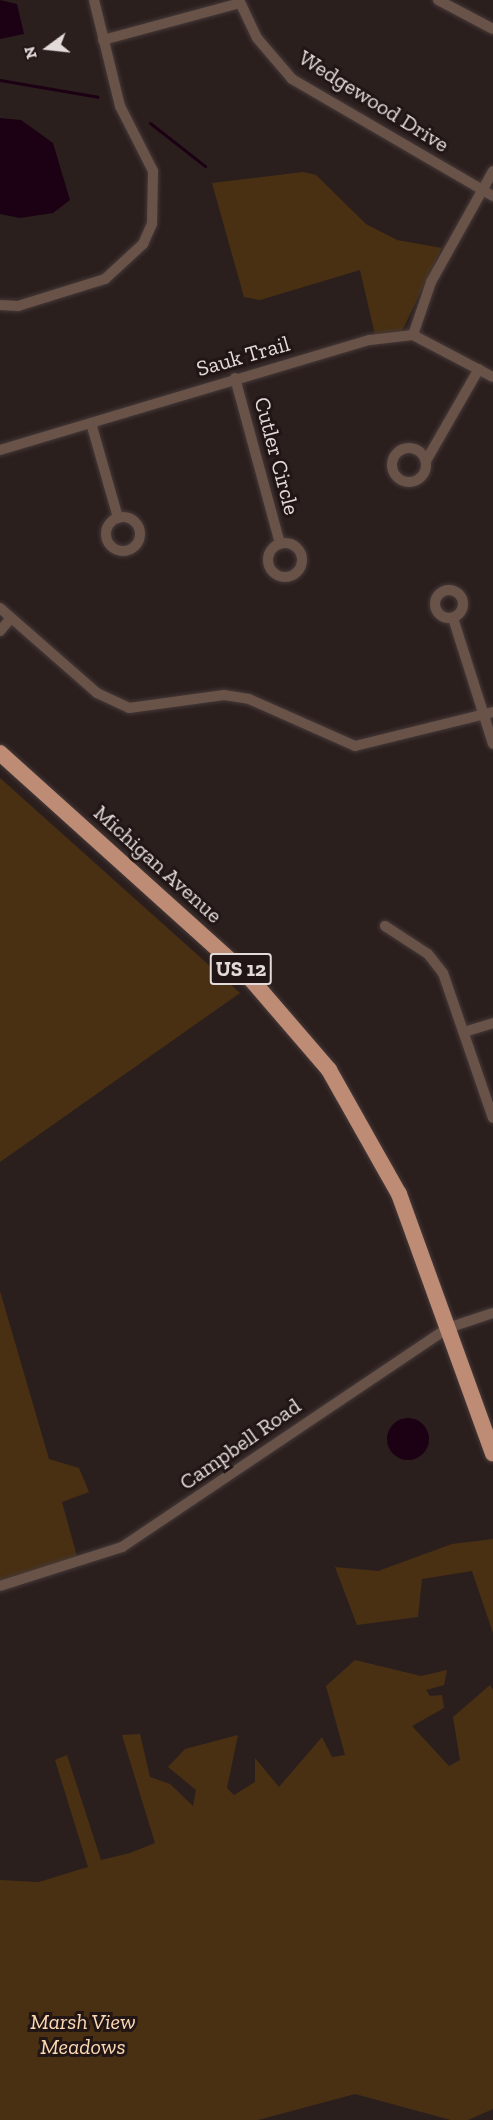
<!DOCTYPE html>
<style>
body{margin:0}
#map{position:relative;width:493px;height:2120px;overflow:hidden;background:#2b1f1e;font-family:"Zilla Slab",serif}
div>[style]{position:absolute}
.green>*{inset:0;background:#493013}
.water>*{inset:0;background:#1c0014}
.round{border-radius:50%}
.stream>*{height:3px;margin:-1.5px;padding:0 1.5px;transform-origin:1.5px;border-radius:1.5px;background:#1c0014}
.roads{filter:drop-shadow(0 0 2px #453938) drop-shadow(0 0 2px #453938)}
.minor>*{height:10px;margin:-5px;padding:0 5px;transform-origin:5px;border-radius:5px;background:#695349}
.minor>.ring{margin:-5px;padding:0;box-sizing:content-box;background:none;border:10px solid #695349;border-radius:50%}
.trunk>*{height:16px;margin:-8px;padding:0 8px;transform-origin:8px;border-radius:8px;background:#be8c75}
span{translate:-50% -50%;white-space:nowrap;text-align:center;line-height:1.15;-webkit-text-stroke:6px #211615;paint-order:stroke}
.shield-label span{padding:2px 4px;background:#211615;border:2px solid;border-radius:4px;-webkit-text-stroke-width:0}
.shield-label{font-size:21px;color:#e3dbda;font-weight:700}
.street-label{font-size:22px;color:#e3dbda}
.park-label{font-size:22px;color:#fcd8b3;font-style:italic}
.north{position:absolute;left:18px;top:18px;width:60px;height:60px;-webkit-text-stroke:4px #211615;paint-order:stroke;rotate:255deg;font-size:16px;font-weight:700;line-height:24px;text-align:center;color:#e3dbda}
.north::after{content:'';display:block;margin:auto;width:21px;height:27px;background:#e3dbda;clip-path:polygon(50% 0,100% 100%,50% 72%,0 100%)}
</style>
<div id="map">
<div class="green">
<div style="clip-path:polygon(303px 172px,316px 175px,366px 224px,397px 240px,442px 248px,402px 331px,375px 335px,360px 270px,260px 300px,244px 297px,212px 183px)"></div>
<div style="clip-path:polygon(0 778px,240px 993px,0 1162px)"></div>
<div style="clip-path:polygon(0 1291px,49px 1459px,79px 1468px,89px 1492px,62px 1502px,78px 1560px,0 1581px)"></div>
<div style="clip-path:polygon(493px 1539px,493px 1633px,472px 1571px,422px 1579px,418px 1617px,357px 1625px,335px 1567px,378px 1571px,452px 1544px)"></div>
<div style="clip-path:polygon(355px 1660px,421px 1676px,447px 1670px,444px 1685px,426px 1690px,430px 1696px,442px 1695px,444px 1708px,412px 1726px,449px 1766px,460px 1760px,453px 1717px,490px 1685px,493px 1690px,493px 2109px,468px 2120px,451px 2120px,355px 2094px,258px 2120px,0 2120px,0 1880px,39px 1882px,88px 1867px,55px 1760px,67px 1755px,101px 1860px,130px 1853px,155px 1843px,122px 1735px,140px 1734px,150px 1777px,170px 1784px,193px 1806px,196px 1790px,168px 1767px,185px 1749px,238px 1735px,227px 1788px,234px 1795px,255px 1782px,255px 1758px,279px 1787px,322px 1737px,332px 1757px,345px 1755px,326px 1686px)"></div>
</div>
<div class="water">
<div style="clip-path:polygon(0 0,17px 4px,24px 34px,0 39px)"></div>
<div style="clip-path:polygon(0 118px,21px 120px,53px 143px,70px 200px,53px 213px,20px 218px,0 214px)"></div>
<div class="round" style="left:387px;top:1418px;width:42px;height:42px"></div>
</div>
<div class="stream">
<div style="left:0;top:80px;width:99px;rotate:9.8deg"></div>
<div style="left:150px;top:123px;width:70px;rotate:38deg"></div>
</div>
<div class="roads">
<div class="minor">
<div style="left:239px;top:0;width:42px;rotate:64.7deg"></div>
<div style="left:257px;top:38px;width:54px;rotate:49.5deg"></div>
<div style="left:292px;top:79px;width:233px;rotate:30.2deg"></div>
<div style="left:438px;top:0;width:62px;rotate:27.8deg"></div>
<div style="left:103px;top:40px;width:142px;rotate:-15.1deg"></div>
<div style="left:0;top:305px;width:18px;rotate:3deg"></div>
<div style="left:18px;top:306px;width:91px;rotate:-17.2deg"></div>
<div style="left:105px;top:279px;width:52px;rotate:-42.6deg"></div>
<div style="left:143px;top:244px;width:22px;rotate:-66deg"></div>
<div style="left:152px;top:224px;width:53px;rotate:-88.9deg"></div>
<div style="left:153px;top:171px;width:73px;rotate:-116.9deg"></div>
<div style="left:120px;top:106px;width:109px;rotate:-103.8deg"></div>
<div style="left:413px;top:335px;width:56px;rotate:-71.2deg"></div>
<div style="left:431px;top:282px;width:127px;rotate:-60.8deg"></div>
<div style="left:235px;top:378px;width:172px;rotate:74.8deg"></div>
<div style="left:91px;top:423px;width:99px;rotate:74.1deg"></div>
<div class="ring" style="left:392px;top:448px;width:24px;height:24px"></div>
<div style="left:0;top:450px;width:386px;rotate:-16.6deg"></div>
<div style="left:370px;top:340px;width:43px;rotate:-6.6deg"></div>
<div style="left:413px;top:335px;width:90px;rotate:27.7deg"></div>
<div style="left:426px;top:461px;width:106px;rotate:-60.1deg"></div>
<div class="ring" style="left:106px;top:517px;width:24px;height:24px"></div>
<div class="ring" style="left:268px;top:543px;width:24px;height:24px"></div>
<div class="ring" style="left:435px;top:590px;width:18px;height:18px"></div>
<div style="left:0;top:608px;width:129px;rotate:41.2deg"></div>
<div style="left:97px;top:693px;width:35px;rotate:25deg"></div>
<div style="left:129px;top:708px;width:96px;rotate:-7.8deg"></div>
<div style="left:224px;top:695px;width:25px;rotate:9deg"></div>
<div style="left:249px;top:699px;width:116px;rotate:23.9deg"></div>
<div style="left:355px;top:746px;width:142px;rotate:-13.8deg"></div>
<div style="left:453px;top:618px;width:132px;rotate:72.4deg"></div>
<div style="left:0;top:631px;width:16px;rotate:-50deg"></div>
<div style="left:385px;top:926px;width:51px;rotate:33.1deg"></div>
<div style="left:428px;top:954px;width:24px;rotate:52deg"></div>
<div style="left:443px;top:973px;width:153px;rotate:71deg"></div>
<div style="left:464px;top:1032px;width:30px;rotate:-17deg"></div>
<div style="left:0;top:1586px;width:128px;rotate:-17.7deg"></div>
<div style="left:122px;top:1547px;width:393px;rotate:-33.9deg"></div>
<div style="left:448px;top:1328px;width:47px;rotate:-18.4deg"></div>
</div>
<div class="trunk">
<div style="left:0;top:753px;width:336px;rotate:42deg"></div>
<div style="left:250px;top:978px;width:121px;rotate:49.3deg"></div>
<div style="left:329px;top:1070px;width:142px;rotate:60.6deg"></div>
<div style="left:399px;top:1194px;width:276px;rotate:70.1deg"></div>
</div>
</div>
<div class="shield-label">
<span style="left:241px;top:969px">US 12</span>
</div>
<div class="street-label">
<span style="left:374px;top:101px;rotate:32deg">Wedgewood Drive</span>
<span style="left:243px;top:356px;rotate:-16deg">Sauk Trail</span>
<span style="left:277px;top:456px;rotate:75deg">Cutler Circle</span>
<span style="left:158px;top:864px;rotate:42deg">Michigan Avenue</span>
<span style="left:240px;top:1444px;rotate:-35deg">Campbell Road</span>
</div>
<div class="park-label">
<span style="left:83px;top:2034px">Marsh View<br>Meadows</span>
</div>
<div class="north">N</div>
</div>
